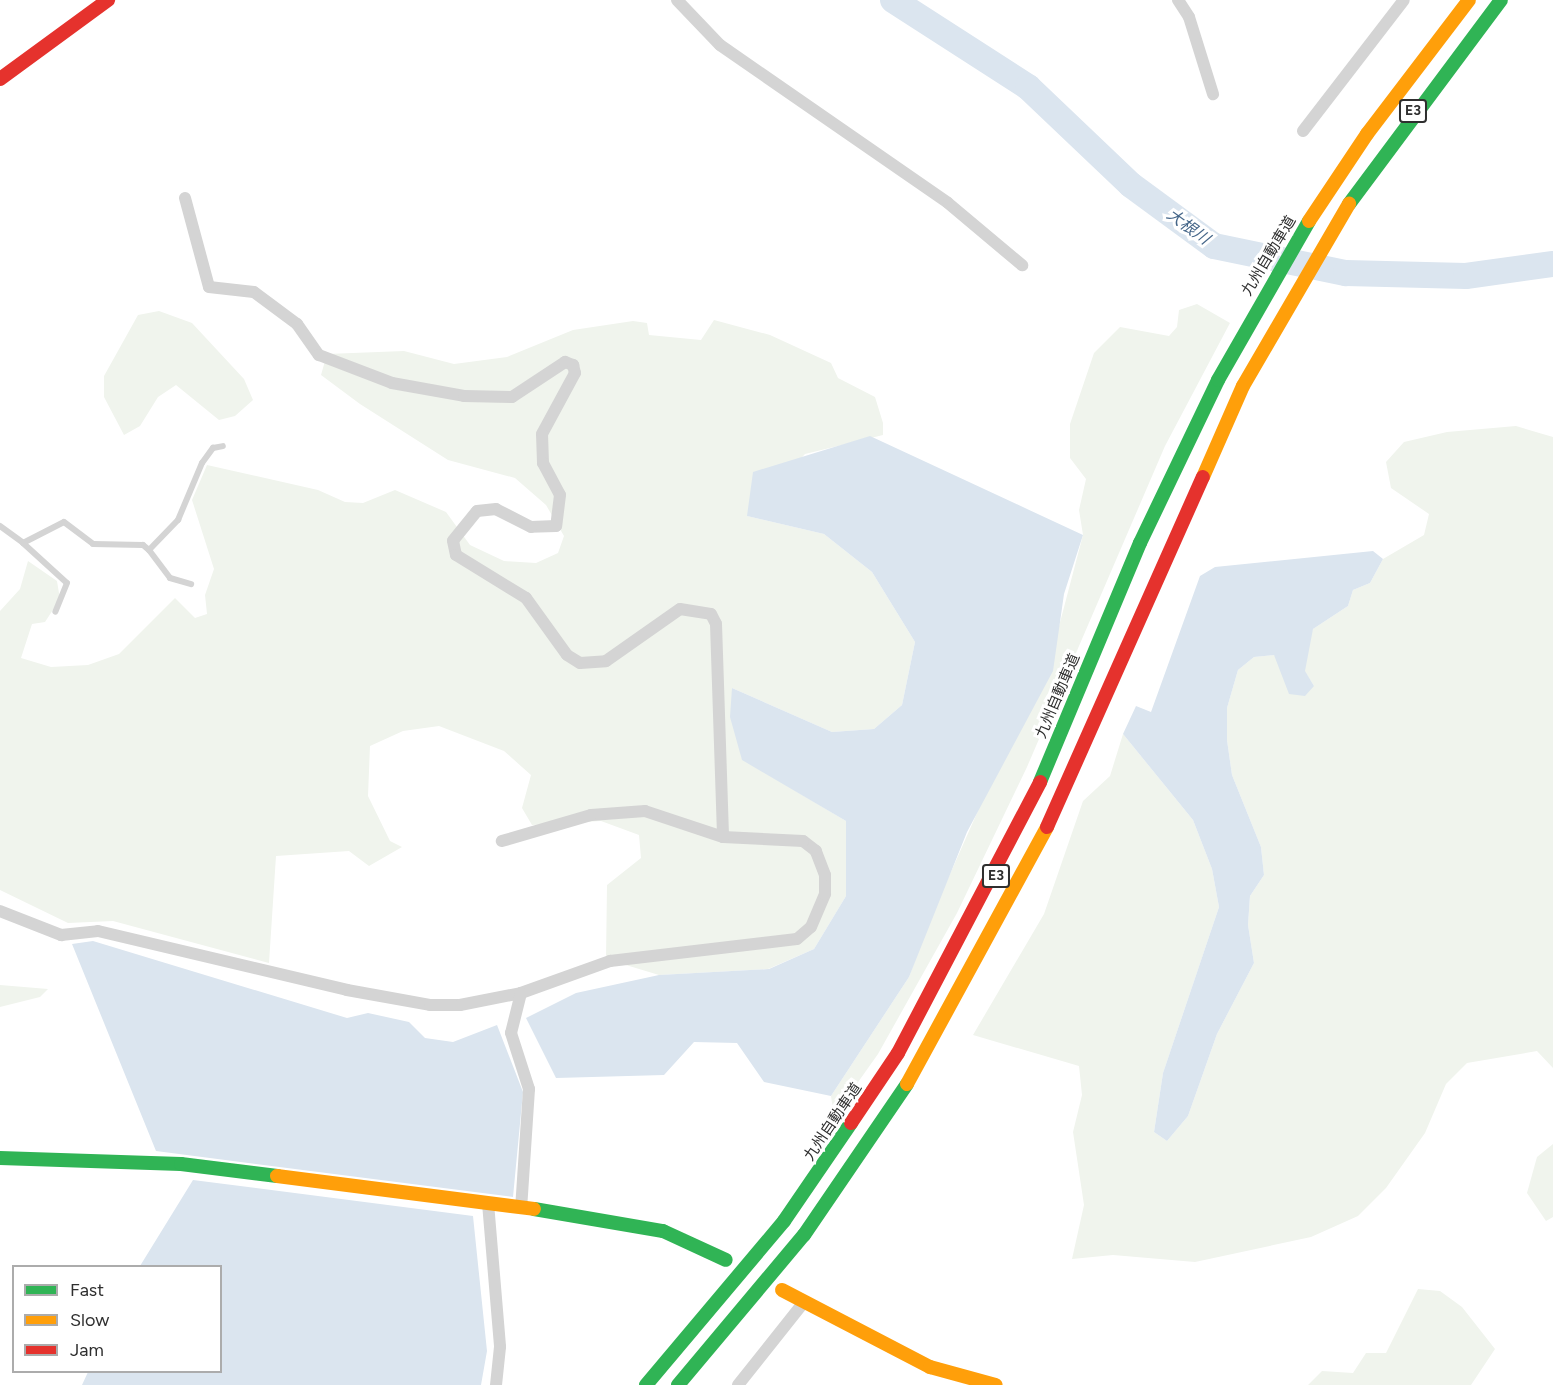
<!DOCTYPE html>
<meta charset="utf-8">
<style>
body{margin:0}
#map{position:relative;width:1553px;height:1385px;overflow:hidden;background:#fff;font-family:Figtree,"Noto Sans JP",sans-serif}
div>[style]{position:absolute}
.green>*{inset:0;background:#f0f4ed}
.water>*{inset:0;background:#dbe5ef}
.river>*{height:26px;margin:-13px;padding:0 13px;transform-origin:13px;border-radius:13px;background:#dbe5ef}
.lane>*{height:6px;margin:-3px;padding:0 3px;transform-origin:3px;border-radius:3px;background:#d4d4d4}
.street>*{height:12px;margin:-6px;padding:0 6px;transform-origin:6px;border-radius:6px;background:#d4d4d4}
.fast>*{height:14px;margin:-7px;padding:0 7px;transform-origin:7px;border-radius:7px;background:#30b455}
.slow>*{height:14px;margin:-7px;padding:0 7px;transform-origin:7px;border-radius:7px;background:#ff9f0a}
.jam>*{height:14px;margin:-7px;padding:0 7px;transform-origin:7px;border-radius:7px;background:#e5322d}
span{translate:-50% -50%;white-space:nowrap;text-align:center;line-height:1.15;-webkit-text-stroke:6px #fff;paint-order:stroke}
.shield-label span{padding:2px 4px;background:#fff;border:2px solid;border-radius:4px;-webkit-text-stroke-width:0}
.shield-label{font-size:14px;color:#2f2f2f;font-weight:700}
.street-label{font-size:15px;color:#2f2f2f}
.water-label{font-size:16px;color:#456689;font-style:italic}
.legend{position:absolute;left:12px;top:1265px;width:210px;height:108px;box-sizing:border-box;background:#fff;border:2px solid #acacac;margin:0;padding:8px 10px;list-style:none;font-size:18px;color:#2f2f2f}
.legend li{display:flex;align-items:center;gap:12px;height:30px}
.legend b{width:30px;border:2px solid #acacac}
</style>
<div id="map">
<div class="green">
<div style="clip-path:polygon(1197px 304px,1230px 323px,1165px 446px,1027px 767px,957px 913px,878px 1054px,834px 1116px,831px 1096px,909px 977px,931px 917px,1058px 630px,1083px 535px,1079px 510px,1086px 479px,1070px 458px,1070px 424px,1094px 353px,1120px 327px,1169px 336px,1177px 327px,1179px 310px)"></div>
<div style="clip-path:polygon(159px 311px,192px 323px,244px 379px,253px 400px,235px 416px,219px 420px,176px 385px,158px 397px,140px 426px,124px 435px,104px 397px,104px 376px,138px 315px)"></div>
<div style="clip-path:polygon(714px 320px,770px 335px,831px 363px,838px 378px,875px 397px,883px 423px,883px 435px,805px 454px,747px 516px,824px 534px,872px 572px,915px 642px,902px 705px,874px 729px,832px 732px,732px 688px,742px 759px,846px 821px,846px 896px,814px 949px,768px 969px,659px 975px,606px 959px,607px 885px,641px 858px,639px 835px,601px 821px,532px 825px,522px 808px,531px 775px,504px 751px,439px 726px,403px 731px,370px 746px,368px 796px,390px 841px,402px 847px,369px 866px,349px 851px,276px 856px,269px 963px,113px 921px,68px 923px,0 890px,0 611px,20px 589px,28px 561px,57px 581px,60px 599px,45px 622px,32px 624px,21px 658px,51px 667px,88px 665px,119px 654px,175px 598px,195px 618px,207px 614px,205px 595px,214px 569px,192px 500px,207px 465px,318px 490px,345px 502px,363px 503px,395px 490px,446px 512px,470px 545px,504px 561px,536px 563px,558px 553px,564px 536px,546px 505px,515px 478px,448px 460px,360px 404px,321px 375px,327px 354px,404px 351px,454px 364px,507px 357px,573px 330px,633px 321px,647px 323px,649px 335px,701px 340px)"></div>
<div style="clip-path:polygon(1516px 426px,1553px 437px,1553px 1068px,1537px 1051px,1467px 1063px,1446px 1084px,1425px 1133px,1386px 1188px,1358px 1216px,1311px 1237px,1195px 1262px,1113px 1255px,1072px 1259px,1084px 1205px,1073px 1132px,1082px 1095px,1079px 1066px,973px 1035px,1044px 914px,1083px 801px,1110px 776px,1123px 734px,1193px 820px,1212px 869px,1219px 907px,1163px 1073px,1154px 1132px,1167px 1141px,1188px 1116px,1217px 1034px,1254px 963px,1248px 925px,1250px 896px,1264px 875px,1261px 847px,1232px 775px,1227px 740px,1227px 708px,1238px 670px,1254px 657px,1274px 655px,1314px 686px,1305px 672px,1305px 648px,1313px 629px,1348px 606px,1353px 590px,1370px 583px,1383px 559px,1424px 535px,1429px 514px,1391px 488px,1386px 462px,1404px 442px,1447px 432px)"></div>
<div style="clip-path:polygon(0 985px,48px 989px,40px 997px,0 1007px)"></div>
<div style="clip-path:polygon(1553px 1144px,1553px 1217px,1546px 1221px,1527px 1193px,1537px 1157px)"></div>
<div style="clip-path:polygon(1418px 1289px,1440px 1291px,1462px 1307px,1495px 1349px,1471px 1385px,1308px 1385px,1322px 1371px,1353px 1373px,1366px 1353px,1386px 1353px)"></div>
</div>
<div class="water">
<div style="clip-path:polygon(870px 436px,1083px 535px,1064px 594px,1053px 671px,967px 832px,909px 977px,831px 1096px,764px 1082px,737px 1043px,694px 1042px,664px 1075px,556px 1078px,526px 1018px,576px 993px,659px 975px,769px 969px,814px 949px,846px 896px,846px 821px,742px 760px,730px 717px,732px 688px,832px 732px,874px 729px,902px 705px,915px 642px,872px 572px,824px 534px,747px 516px,753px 472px)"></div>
<div style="clip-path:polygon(1373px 551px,1383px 559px,1370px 583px,1353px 590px,1348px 606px,1313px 629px,1305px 671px,1314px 686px,1305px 696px,1289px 694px,1274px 655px,1254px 657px,1238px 670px,1227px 708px,1227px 740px,1232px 775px,1261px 847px,1264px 875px,1250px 896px,1248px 925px,1254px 963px,1217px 1034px,1188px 1116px,1167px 1141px,1154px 1132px,1163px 1073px,1219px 907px,1212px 869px,1193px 820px,1123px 734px,1136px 706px,1151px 712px,1200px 576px,1215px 567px)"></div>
<div style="clip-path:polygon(93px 941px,347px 1018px,368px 1013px,409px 1022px,425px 1038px,453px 1042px,497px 1025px,523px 1092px,513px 1197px,156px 1151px,72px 944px)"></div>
<div style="clip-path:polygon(193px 1180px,473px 1216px,487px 1351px,481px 1385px,82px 1385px,88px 1372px,220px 1372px,220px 1266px,140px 1266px)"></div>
</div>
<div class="river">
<div style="left:893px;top:0;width:161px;rotate:32.8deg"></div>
<div style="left:1028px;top:87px;width:142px;rotate:43.6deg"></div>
<div style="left:1131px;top:185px;width:103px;rotate:36.3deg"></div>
<div style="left:1214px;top:246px;width:135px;rotate:11.6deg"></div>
<div style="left:1346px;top:273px;width:120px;rotate:1.4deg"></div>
<div style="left:1466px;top:276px;width:88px;rotate:-7.9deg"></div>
</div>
<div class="lane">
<div style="left:0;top:526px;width:29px;rotate:36deg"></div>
<div style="left:23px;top:543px;width:46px;rotate:-27.1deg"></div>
<div style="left:64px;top:522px;width:36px;rotate:37deg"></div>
<div style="left:93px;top:544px;width:50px;rotate:1.1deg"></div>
<div style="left:143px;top:545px;width:8px;rotate:40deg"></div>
<div style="left:149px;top:550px;width:42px;rotate:-46deg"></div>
<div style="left:178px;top:520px;width:62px;rotate:-67.2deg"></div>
<div style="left:202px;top:463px;width:19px;rotate:-54deg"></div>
<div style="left:213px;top:448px;width:10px;rotate:-11deg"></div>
<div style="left:23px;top:543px;width:59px;rotate:42.3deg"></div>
<div style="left:67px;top:583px;width:31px;rotate:112deg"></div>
<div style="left:149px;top:550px;width:35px;rotate:53deg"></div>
<div style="left:170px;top:578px;width:22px;rotate:16deg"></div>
</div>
<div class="street">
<div style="left:677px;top:0;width:62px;rotate:46.3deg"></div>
<div style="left:720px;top:45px;width:277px;rotate:34.7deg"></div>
<div style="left:948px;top:203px;width:97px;rotate:40deg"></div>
<div style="left:1178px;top:0;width:20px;rotate:57deg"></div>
<div style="left:1189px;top:17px;width:81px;rotate:72.7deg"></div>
<div style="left:1303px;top:131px;width:165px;rotate:-52.4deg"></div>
<div style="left:185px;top:198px;width:92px;rotate:74.9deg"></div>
<div style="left:209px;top:287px;width:45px;rotate:6.3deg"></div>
<div style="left:254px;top:292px;width:54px;rotate:36.7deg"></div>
<div style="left:297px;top:324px;width:38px;rotate:55deg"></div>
<div style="left:319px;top:355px;width:78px;rotate:21deg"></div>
<div style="left:392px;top:383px;width:73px;rotate:10.2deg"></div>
<div style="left:464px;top:396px;width:48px;rotate:1.2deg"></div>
<div style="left:512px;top:397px;width:64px;rotate:-33.4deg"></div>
<div style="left:565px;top:362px;width:9px;rotate:21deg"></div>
<div style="left:573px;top:365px;width:8px;rotate:76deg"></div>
<div style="left:575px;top:373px;width:69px;rotate:118.4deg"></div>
<div style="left:542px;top:434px;width:29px;rotate:88deg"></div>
<div style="left:543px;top:463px;width:36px;rotate:62deg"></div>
<div style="left:560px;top:495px;width:31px;rotate:97deg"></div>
<div style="left:556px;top:526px;width:25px;rotate:178deg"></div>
<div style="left:531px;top:527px;width:39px;rotate:-153deg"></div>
<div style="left:496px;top:509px;width:19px;rotate:174deg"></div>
<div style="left:477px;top:511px;width:38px;rotate:129deg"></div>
<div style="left:453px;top:541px;width:14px;rotate:78deg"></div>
<div style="left:456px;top:555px;width:82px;rotate:31.6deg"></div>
<div style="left:526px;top:598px;width:70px;rotate:54.3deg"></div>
<div style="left:567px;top:655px;width:15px;rotate:32deg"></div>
<div style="left:580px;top:663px;width:26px;rotate:-4deg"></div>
<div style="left:606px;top:661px;width:90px;rotate:-35.1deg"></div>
<div style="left:680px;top:609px;width:31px;rotate:9deg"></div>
<div style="left:711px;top:614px;width:11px;rotate:63deg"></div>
<div style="left:716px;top:624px;width:213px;rotate:88.1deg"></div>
<div style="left:0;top:911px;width:66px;rotate:21.5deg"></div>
<div style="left:61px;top:935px;width:37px;rotate:-6deg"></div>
<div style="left:98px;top:931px;width:256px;rotate:13.3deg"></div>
<div style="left:347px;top:990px;width:84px;rotate:10.2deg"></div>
<div style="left:430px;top:1005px;width:30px"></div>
<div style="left:460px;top:1005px;width:62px;rotate:-11.1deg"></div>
<div style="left:521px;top:993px;width:95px;rotate:-19.8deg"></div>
<div style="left:610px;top:961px;width:188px;rotate:-6.7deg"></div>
<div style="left:797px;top:939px;width:18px;rotate:-41deg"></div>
<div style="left:811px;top:927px;width:36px;rotate:-67deg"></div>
<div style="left:825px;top:894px;width:19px;rotate:-90deg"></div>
<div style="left:825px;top:875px;width:26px;rotate:-111deg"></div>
<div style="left:816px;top:851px;width:16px;rotate:-142deg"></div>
<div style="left:803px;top:841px;width:80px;rotate:-177.1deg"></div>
<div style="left:723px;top:837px;width:82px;rotate:-161.6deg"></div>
<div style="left:645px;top:811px;width:54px;rotate:175.8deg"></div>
<div style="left:591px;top:815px;width:93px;rotate:163.7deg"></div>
<div style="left:521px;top:993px;width:41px;rotate:104deg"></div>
<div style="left:511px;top:1033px;width:59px;rotate:72.2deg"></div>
<div style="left:529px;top:1089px;width:119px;rotate:93.8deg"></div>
<div style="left:488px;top:1203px;width:144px;rotate:85.2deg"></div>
<div style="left:500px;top:1347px;width:38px;rotate:96deg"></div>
<div style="left:738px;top:1385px;width:106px;rotate:-51.5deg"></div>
</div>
<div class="fast">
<div style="left:1349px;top:204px;width:254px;rotate:-53.3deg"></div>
<div style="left:1040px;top:782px;width:259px;rotate:-67.3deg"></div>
<div style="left:1140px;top:543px;width:181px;rotate:-64.4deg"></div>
<div style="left:1218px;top:380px;width:183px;rotate:-60.2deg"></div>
<div style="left:0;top:1158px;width:181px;rotate:1.9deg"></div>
<div style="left:181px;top:1164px;width:97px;rotate:7.1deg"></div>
<div style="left:534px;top:1209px;width:131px;rotate:9.7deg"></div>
<div style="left:663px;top:1231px;width:69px;rotate:24.7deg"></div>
<div style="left:646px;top:1385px;width:214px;rotate:-49.9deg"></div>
<div style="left:784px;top:1221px;width:119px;rotate:-55.6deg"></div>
<div style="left:678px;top:1385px;width:196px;rotate:-50deg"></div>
<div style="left:804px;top:1235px;width:183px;rotate:-55.7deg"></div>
</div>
<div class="slow">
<div style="left:1309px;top:221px;width:105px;rotate:-56.3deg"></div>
<div style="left:1367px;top:134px;width:168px;rotate:-52.7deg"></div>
<div style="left:1203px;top:477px;width:99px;rotate:-66.3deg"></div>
<div style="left:1243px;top:386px;width:211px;rotate:-59.8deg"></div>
<div style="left:907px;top:1084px;width:293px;rotate:-61.4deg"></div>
<div style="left:277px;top:1176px;width:259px;rotate:7.3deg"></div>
<div style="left:782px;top:1290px;width:167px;rotate:27.5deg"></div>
<div style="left:930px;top:1367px;width:68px;rotate:15.3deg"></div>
</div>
<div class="jam">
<div style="left:0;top:79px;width:134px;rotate:-36.2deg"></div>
<div style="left:1047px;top:827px;width:383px;rotate:-66deg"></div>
<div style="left:851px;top:1123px;width:84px;rotate:-56.1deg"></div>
<div style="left:898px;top:1053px;width:306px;rotate:-62.3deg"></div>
</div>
<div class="shield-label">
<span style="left:1413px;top:111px">E3</span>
<span style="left:996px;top:876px">E3</span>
</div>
<div class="street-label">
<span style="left:1269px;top:256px;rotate:-59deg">九州自動車道</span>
<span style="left:1058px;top:696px;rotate:-67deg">九州自動車道</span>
<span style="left:833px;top:1122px;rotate:-56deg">九州自動車道</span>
</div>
<div class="water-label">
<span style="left:1188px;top:227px;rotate:36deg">大根川</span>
</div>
<ul class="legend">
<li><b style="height:8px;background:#30b455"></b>Fast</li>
<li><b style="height:8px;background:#ff9f0a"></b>Slow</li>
<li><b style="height:8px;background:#e5322d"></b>Jam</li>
</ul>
</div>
